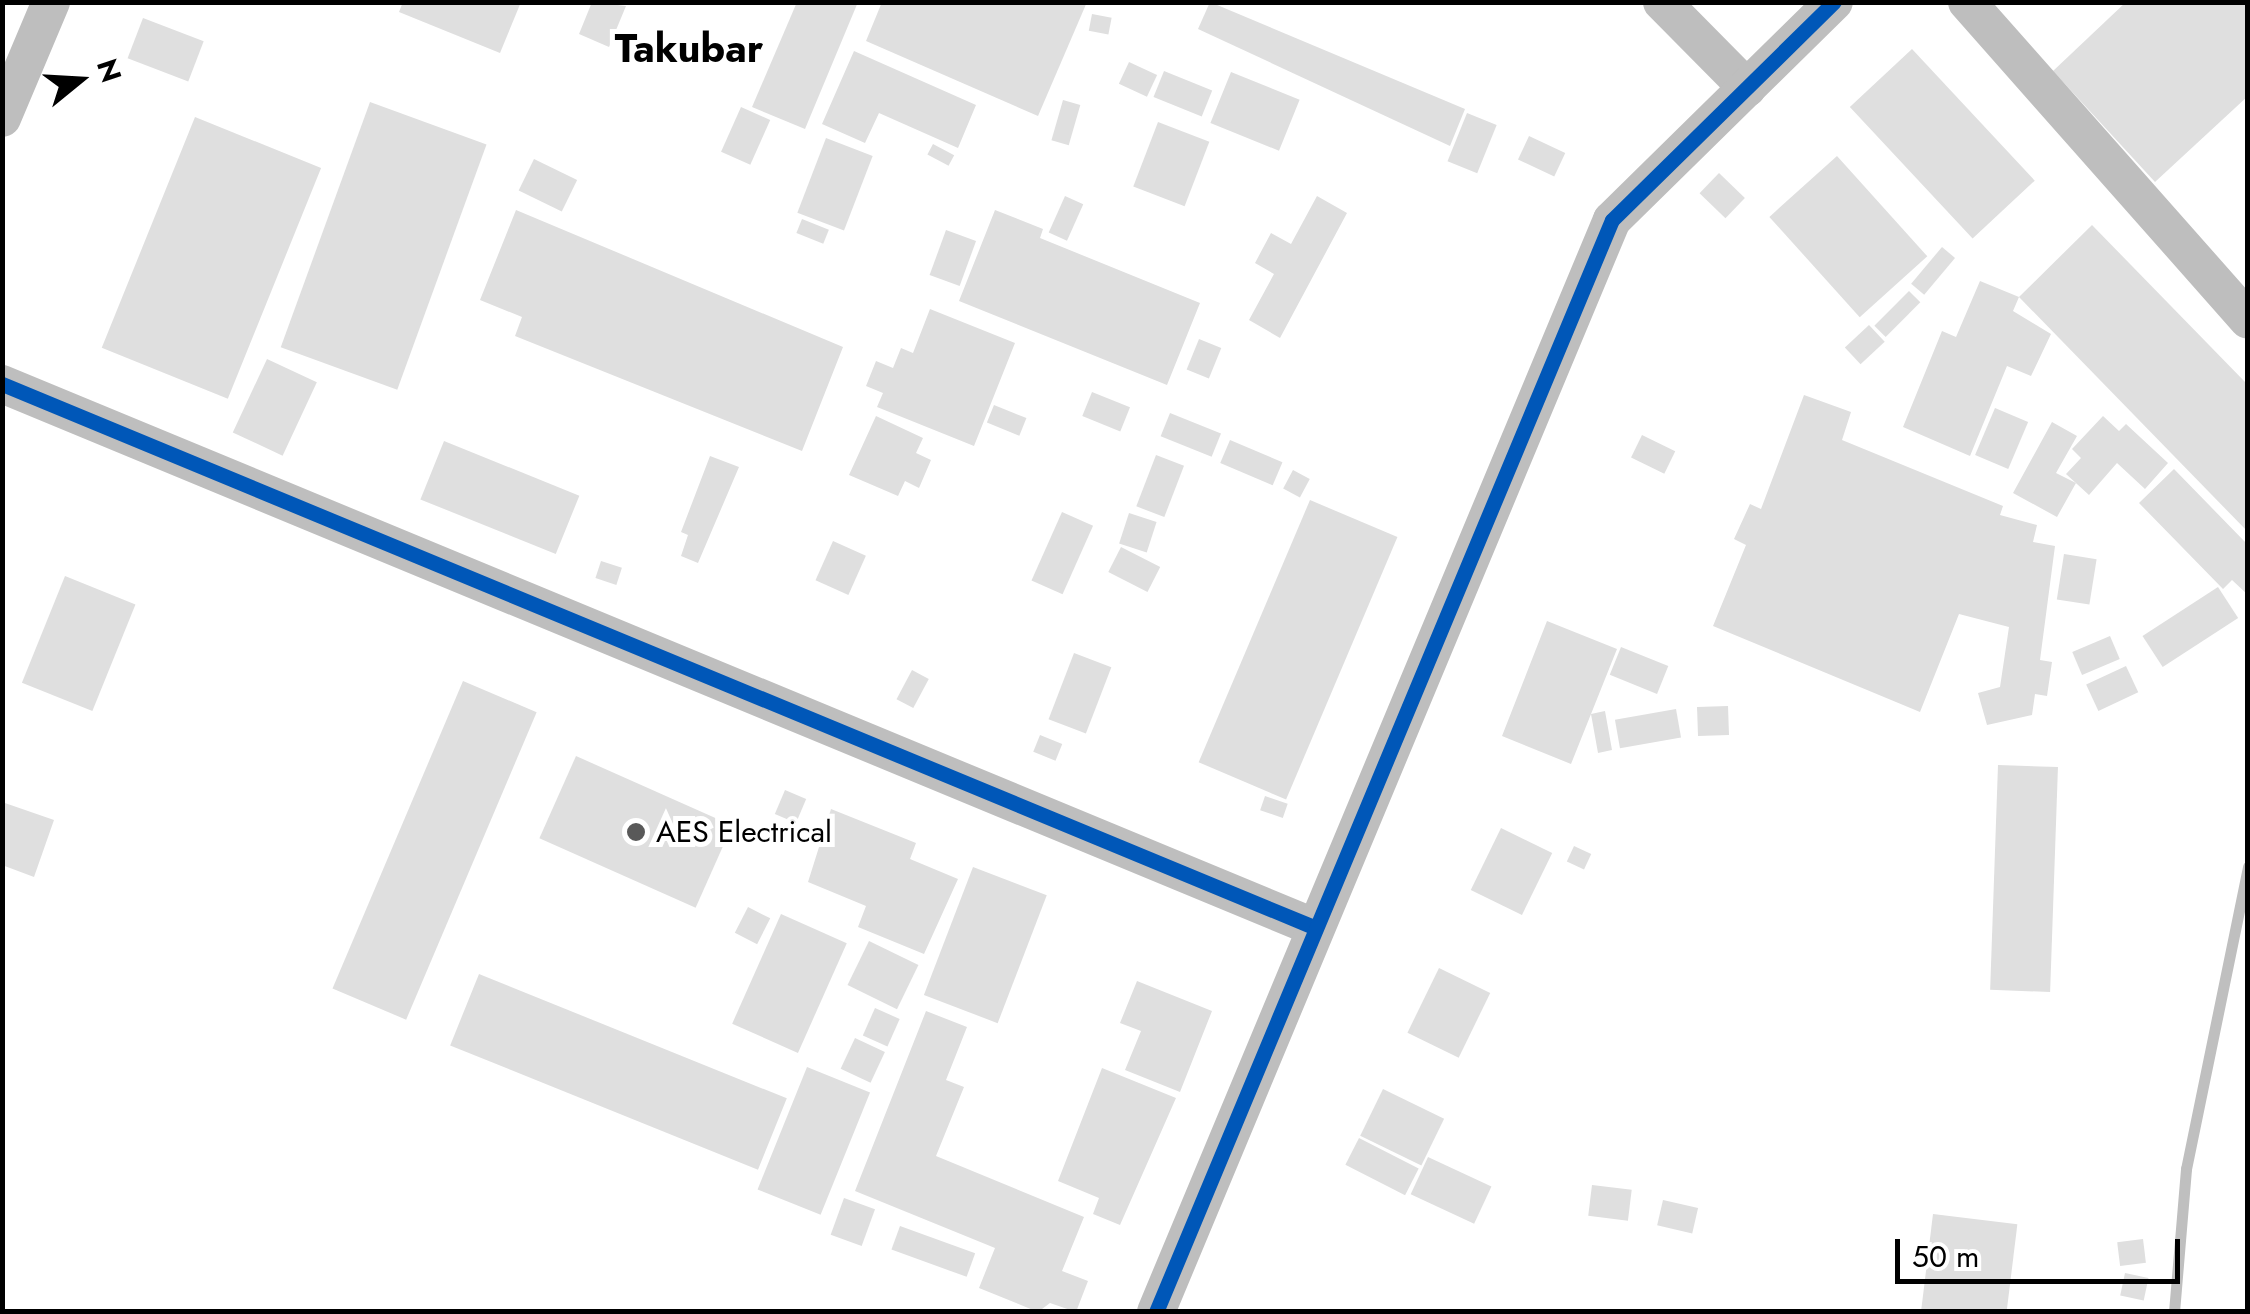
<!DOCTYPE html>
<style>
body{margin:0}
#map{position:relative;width:2250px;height:1314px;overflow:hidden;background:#fff;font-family:Jost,sans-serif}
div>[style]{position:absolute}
.stream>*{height:11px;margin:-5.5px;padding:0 5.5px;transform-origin:5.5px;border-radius:5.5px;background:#bfbfbf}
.building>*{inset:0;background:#dfdfdf;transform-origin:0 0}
.minor>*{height:38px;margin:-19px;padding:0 19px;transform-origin:19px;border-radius:19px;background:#bebebe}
.cycleway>*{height:15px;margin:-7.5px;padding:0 7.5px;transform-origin:7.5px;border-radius:7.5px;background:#0057b8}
.dots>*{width:28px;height:28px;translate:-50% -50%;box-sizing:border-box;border:5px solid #fff;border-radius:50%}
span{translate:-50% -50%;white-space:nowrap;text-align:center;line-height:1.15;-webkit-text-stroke:10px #fff;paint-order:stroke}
.poi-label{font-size:30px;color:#000}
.left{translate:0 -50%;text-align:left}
.district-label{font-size:40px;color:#000;font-weight:700}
.frame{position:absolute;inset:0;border:5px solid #000;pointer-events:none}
.north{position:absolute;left:30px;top:30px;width:100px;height:100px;-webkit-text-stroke:8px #fff;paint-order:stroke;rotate:72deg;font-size:28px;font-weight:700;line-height:40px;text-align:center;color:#000}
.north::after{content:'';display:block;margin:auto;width:35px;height:45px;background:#000;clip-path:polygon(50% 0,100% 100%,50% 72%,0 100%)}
.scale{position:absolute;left:1895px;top:1239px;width:285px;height:45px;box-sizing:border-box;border:5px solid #000;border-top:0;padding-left:12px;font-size:30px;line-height:35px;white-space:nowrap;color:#000;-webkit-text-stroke:8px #fff;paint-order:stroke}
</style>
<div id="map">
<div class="stream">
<div style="left:2174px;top:1312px;width:144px;rotate:-85.2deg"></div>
<div style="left:2186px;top:1169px;width:309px;rotate:-78.4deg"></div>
</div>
<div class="building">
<div style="clip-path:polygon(403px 2px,521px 2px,500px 53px,399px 12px)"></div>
<div style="clip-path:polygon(592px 2px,626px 6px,609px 47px,579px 34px)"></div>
<div style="clip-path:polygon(797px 2px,858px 2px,805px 129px,752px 107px)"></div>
<div style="clip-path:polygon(882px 2px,1087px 2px,1038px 116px,866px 41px)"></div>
<div style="clip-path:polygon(1210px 2px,1465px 109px,1450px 146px,1198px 29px)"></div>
<div style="clip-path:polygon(2126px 2px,2248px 2px,2248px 96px,2155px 182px,2053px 71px)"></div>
<div style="left:1092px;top:14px;width:20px;height:17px;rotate:11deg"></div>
<div style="left:143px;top:18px;width:65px;height:43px;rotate:21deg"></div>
<div style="left:1912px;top:49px;width:180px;height:85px;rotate:47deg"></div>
<div style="clip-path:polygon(854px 51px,976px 105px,958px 148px,879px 113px,865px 143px,822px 124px)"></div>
<div style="left:1129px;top:62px;width:31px;height:24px;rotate:25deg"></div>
<div style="left:1164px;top:71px;width:52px;height:28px;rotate:22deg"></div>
<div style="left:1231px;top:72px;width:74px;height:55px;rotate:22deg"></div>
<div style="left:1063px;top:100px;width:18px;height:42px;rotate:16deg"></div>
<div style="left:370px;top:102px;width:124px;height:261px;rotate:20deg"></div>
<div style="left:741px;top:107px;width:32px;height:49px;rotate:24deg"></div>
<div style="left:1467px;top:113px;width:32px;height:52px;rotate:22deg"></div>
<div style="left:195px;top:117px;width:136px;height:249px;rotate:22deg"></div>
<div style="left:1158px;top:122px;width:55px;height:69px;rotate:21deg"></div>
<div style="left:1529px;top:136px;width:40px;height:26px;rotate:25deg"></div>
<div style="left:826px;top:138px;width:50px;height:80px;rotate:21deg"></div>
<div style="left:933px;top:144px;width:24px;height:12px;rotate:28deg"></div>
<div style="left:1837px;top:156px;width:135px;height:91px;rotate:48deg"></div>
<div style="left:534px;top:159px;width:48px;height:35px;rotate:26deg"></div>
<div style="left:1719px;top:173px;width:36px;height:28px;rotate:44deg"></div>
<div style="left:1065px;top:196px;width:20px;height:40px;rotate:24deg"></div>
<div style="clip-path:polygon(1317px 196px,1347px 213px,1280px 338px,1249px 320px,1274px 274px,1255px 263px,1271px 233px,1291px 244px)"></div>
<div style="clip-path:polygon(516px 210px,843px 347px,802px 451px,515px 336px,522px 317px,480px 300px)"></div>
<div style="clip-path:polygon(995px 210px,1043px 229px,1040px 238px,1200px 303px,1167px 385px,959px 301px)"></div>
<div style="left:802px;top:219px;width:29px;height:15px;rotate:22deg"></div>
<div style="clip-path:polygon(2092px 225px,2248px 385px,2248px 532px,2019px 297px)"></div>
<div style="left:946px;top:230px;width:32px;height:48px;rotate:20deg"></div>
<div style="left:1942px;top:247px;width:17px;height:48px;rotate:40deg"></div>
<div style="clip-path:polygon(1980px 281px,2019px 297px,2013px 311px,2051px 334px,2031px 376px,2007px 366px,1970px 456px,1903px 427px,1942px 331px,1956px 337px)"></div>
<div style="left:1909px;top:291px;width:16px;height:49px;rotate:45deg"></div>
<div style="clip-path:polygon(930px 309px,1015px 343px,974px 446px,877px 407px,883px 393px,866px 386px,876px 361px,893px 368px,901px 348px,913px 353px)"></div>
<div style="left:1869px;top:325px;width:23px;height:33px;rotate:47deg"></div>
<div style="left:1199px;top:339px;width:24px;height:33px;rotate:22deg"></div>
<div style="left:267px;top:359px;width:55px;height:81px;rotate:25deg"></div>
<div style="left:1092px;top:392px;width:41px;height:26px;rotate:22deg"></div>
<div style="clip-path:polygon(1804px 395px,1851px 412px,1842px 440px,2003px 506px,2000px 515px,2037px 525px,2033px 542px,2055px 546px,2040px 660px,2052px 662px,2047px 696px,2035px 694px,2032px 715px,1987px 725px,1978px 693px,2000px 687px,2009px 627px,1959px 614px,1920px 712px,1713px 626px,1746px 545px,1734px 539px,1750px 504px,1761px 509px)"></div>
<div style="left:994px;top:405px;width:35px;height:19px;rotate:22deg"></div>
<div style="left:1995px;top:408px;width:36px;height:51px;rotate:23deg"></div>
<div style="left:1170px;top:413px;width:55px;height:25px;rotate:22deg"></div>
<div style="clip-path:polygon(876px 416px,923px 438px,916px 453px,931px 460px,919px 488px,905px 481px,898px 496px,849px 475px)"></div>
<div style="clip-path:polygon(2103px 416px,2119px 431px,2126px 424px,2168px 463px,2145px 489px,2117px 463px,2089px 495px,2066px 474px,2081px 458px,2072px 449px)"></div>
<div style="clip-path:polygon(2052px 422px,2077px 436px,2056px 473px,2076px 483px,2057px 517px,2013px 493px)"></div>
<div style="left:1642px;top:435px;width:37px;height:25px;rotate:26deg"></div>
<div style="left:1230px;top:440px;width:57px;height:25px;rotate:23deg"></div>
<div style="left:444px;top:441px;width:146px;height:63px;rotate:22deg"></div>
<div style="left:1156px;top:455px;width:30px;height:55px;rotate:21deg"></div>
<div style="clip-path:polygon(710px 456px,739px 467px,698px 563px,681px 556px,688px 535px,681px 532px)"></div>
<div style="clip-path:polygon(2174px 469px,2248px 545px,2248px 595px,2232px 580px,2223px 589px,2139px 503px)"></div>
<div style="left:1293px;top:470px;width:19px;height:21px;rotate:28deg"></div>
<div style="left:1310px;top:500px;width:95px;height:285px;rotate:23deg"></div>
<div style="left:1062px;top:512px;width:34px;height:75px;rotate:24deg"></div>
<div style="left:1129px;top:513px;width:29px;height:32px;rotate:18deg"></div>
<div style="left:833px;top:541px;width:36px;height:43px;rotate:24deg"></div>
<div style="left:1121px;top:547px;width:44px;height:28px;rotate:27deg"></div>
<div style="left:2064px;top:554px;width:33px;height:46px;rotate:9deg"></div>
<div style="left:601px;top:561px;width:22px;height:18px;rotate:18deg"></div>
<div style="left:65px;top:576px;width:76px;height:115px;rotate:22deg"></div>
<div style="left:2218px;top:587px;width:37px;height:90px;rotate:57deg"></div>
<div style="clip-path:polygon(1547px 621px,1617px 649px,1591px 714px,1605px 711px,1612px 750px,1598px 753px,1591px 714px,1571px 764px,1502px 736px)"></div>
<div style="left:2110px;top:636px;width:25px;height:41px;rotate:67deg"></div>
<div style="left:1621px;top:647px;width:51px;height:30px;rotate:22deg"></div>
<div style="left:1074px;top:653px;width:40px;height:71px;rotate:21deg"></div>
<div style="left:2126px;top:666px;width:29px;height:44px;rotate:65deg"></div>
<div style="left:912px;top:670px;width:19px;height:33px;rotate:28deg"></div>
<div style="left:463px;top:681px;width:80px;height:334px;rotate:23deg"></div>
<div style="left:1728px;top:706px;width:29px;height:31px;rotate:88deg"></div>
<div style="left:1676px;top:709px;width:29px;height:62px;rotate:80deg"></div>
<div style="left:1040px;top:735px;width:24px;height:18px;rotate:22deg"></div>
<div style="left:576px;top:756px;width:171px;height:90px;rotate:24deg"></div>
<div style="left:1998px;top:765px;width:60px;height:225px;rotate:2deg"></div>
<div style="left:785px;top:790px;width:23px;height:26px;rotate:23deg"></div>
<div style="left:1265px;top:796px;width:24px;height:15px;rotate:19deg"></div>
<div style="clip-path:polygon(2px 802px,54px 820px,34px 877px,2px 865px)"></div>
<div style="clip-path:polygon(831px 809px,916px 843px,910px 859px,958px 879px,924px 954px,858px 927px,866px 906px,808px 882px)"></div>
<div style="left:1501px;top:828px;width:57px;height:69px;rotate:26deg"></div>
<div style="left:1574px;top:846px;width:19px;height:17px;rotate:25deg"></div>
<div style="left:973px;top:867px;width:79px;height:137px;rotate:21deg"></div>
<div style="left:748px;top:907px;width:25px;height:29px;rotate:27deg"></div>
<div style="left:781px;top:914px;width:72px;height:120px;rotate:24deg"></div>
<div style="left:869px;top:941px;width:55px;height:49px;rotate:26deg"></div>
<div style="left:1439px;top:968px;width:57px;height:72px;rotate:26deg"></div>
<div style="left:479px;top:974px;width:332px;height:77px;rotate:22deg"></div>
<div style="clip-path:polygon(1137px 981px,1212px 1011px,1180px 1092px,1125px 1070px,1141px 1031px,1120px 1023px)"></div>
<div style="left:875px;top:1008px;width:27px;height:30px;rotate:24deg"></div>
<div style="clip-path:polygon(926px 1011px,967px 1027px,946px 1080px,964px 1087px,936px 1156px,1084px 1217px,1062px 1271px,1088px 1281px,1076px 1312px,1050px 1303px,1038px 1312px,979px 1288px,995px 1248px,855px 1191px)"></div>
<div style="left:855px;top:1038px;width:33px;height:34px;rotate:25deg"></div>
<div style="left:807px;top:1067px;width:68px;height:132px;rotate:22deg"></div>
<div style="clip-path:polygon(1102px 1068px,1176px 1098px,1120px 1225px,1093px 1214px,1099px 1198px,1058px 1181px)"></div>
<div style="left:1383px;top:1089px;width:68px;height:52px;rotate:26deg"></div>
<div style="left:1359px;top:1138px;width:67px;height:30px;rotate:27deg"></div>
<div style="left:1428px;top:1157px;width:70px;height:41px;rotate:25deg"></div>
<div style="left:1592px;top:1185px;width:40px;height:31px;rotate:7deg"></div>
<div style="left:844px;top:1198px;width:33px;height:39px;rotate:20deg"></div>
<div style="left:1663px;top:1200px;width:36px;height:26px;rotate:13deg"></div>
<div style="left:1933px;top:1214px;width:85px;height:99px;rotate:7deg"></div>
<div style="left:900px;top:1226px;width:80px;height:25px;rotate:20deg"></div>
<div style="left:2143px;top:1239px;width:24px;height:26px;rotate:83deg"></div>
<div style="left:2125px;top:1273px;width:24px;height:23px;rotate:12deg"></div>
</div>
<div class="minor">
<div style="left:1662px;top:2px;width:121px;rotate:45.3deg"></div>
<div style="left:1967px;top:2px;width:424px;rotate:48.5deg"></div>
<div style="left:2px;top:118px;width:126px;rotate:-67.1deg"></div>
<div style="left:2px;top:384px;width:1417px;rotate:22.49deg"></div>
<div style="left:1156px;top:1312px;width:1183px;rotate:-67.34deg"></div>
<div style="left:1612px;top:220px;width:311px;rotate:-44.5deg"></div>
</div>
<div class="cycleway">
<div style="left:2px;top:384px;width:1417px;rotate:22.49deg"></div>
<div style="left:1156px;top:1312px;width:1183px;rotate:-67.34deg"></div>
<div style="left:1612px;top:220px;width:311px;rotate:-44.5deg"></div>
</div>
<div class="dots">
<div style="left:636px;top:832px;background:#595959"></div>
</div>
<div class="poi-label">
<span class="left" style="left:656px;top:832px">AES Electrical</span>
</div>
<div class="district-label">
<span style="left:689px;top:48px">Takubar</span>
</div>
<div class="frame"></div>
<div class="north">N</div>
<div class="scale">50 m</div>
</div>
